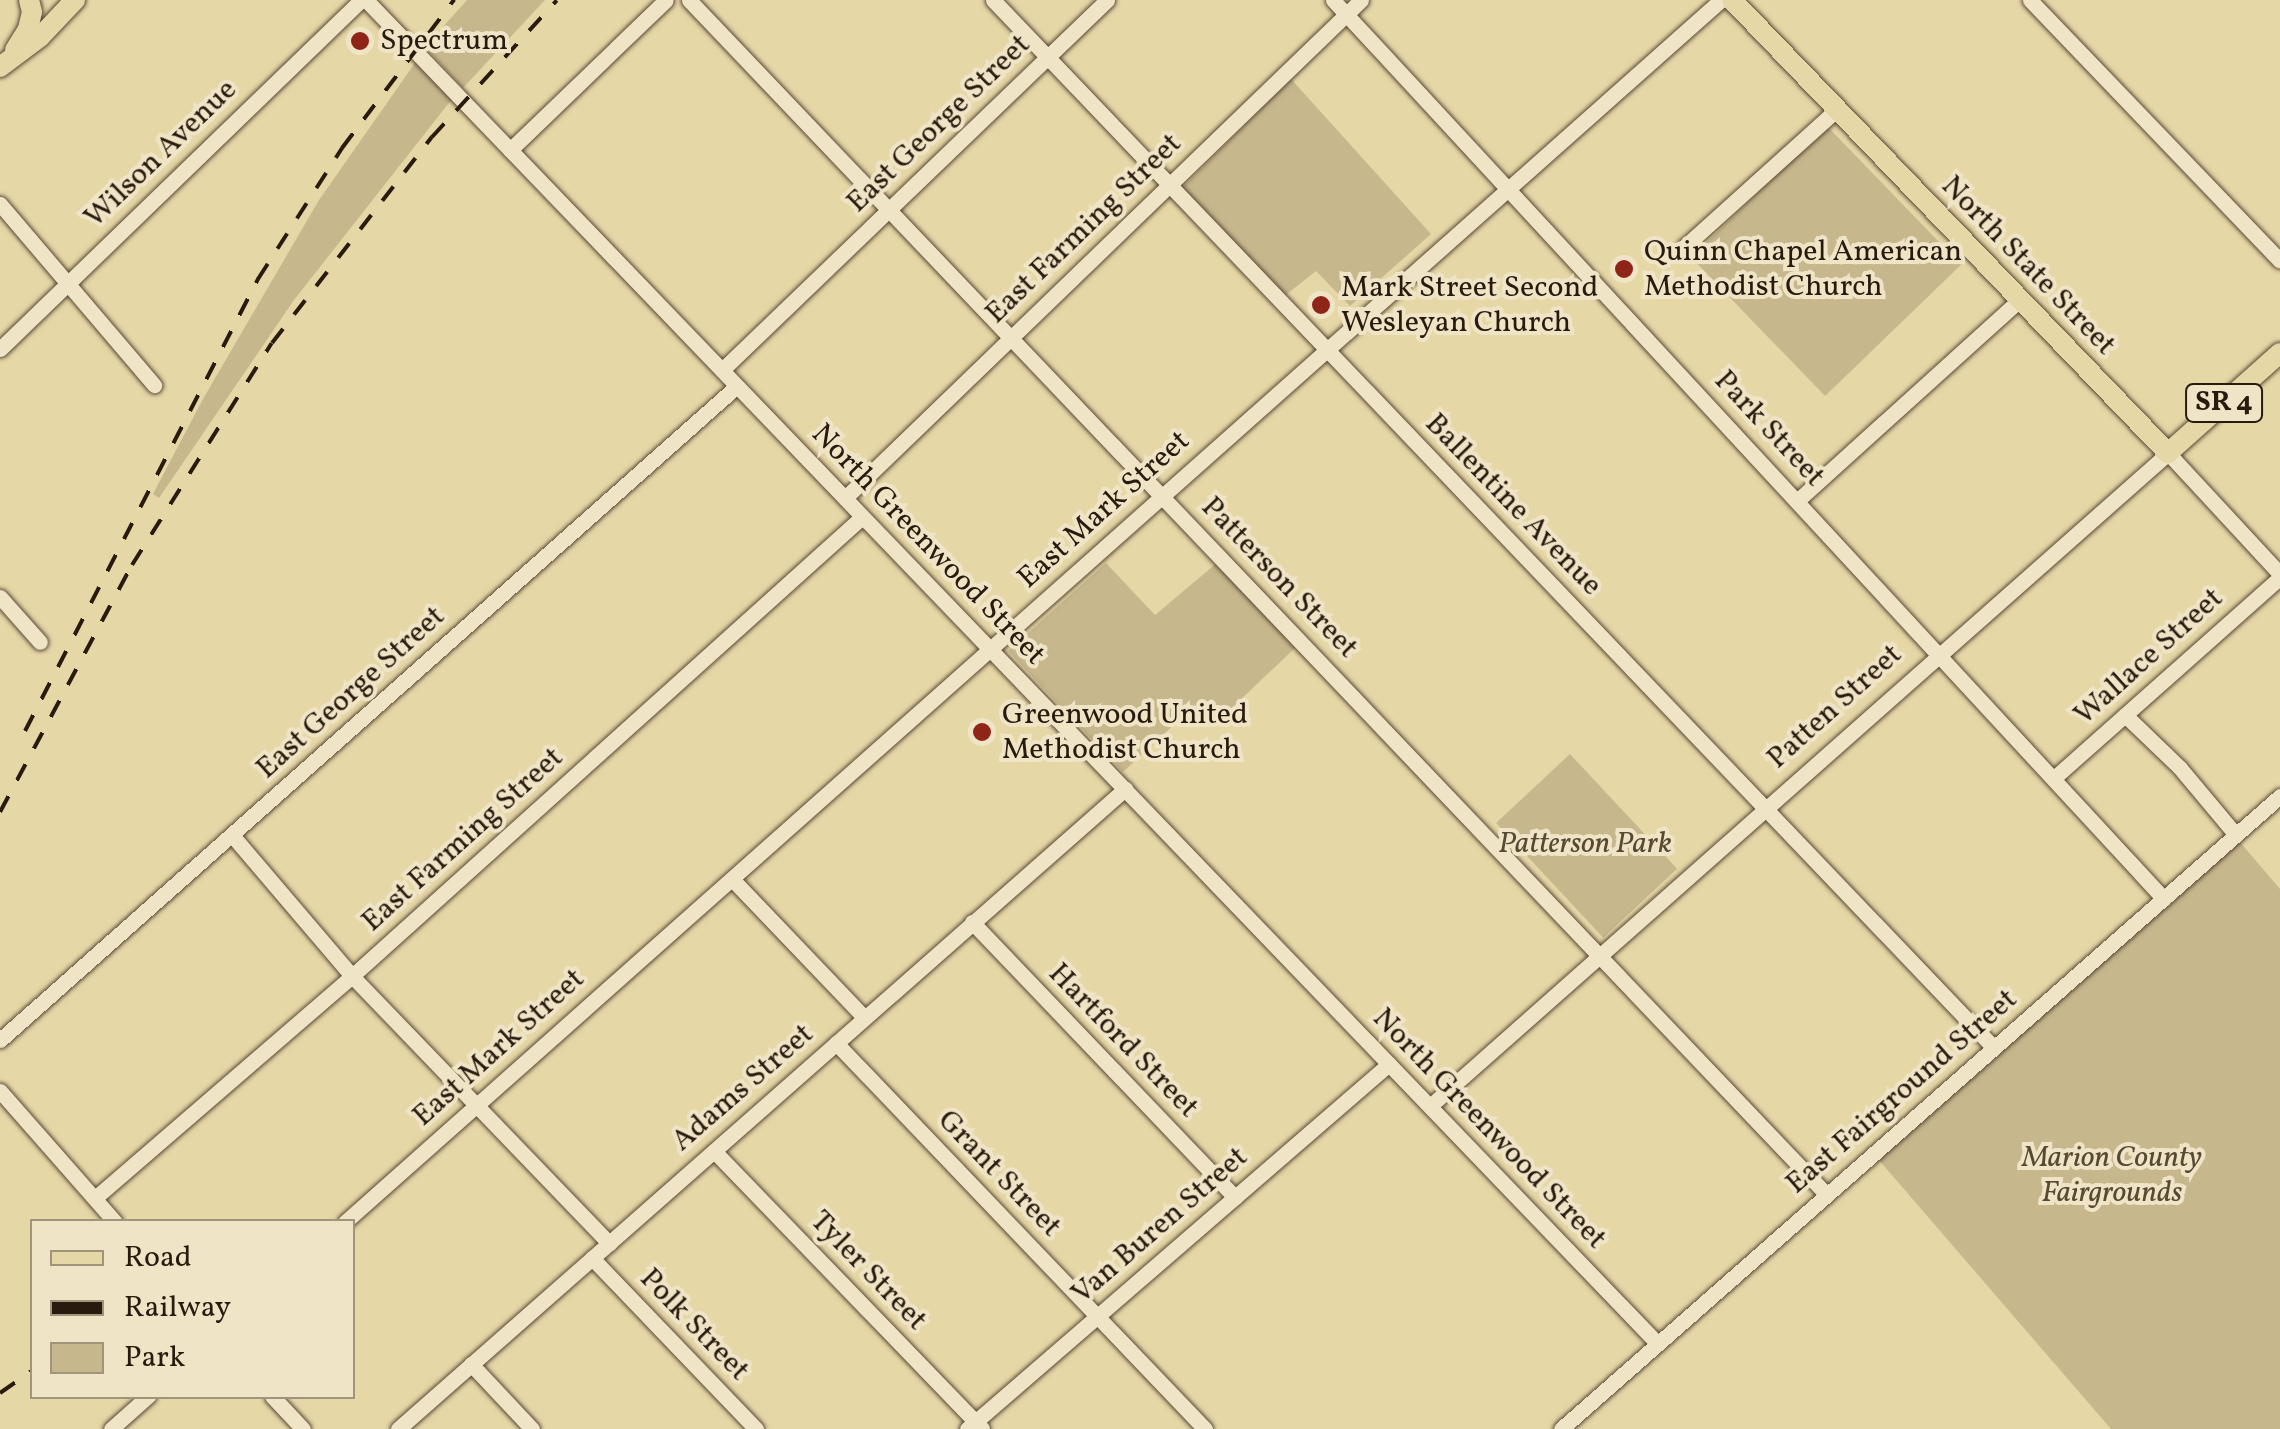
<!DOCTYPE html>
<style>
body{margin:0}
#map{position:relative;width:2280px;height:1429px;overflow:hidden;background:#e6d7a7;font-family:Vollkorn,serif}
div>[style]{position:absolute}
.green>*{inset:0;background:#c6b78d;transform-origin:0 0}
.roads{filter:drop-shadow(0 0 2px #584934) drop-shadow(0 0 2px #584934)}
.minor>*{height:15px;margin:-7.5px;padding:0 7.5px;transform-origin:7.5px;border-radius:7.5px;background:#efe5c6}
.major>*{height:20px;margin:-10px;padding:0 10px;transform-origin:10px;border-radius:10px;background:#e6d7a7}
.rail>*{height:4px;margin-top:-2px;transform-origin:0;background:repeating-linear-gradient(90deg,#291a0e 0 18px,transparent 0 36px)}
.dots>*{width:28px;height:28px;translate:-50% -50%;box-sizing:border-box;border:5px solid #efe5c6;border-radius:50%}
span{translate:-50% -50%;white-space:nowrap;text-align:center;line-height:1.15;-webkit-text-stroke:8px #efe5c6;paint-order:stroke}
.shield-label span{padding:2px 8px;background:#efe5c6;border:2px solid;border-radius:8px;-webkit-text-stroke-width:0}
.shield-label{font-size:28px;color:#291a0e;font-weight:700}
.poi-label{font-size:30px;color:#291a0e}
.left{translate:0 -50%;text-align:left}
.street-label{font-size:30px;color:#291a0e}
.park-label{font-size:30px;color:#584934;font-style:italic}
.legend{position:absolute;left:30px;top:1219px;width:325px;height:180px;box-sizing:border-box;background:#efe5c6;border:2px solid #a0947c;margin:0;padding:12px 18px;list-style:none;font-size:30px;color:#291a0e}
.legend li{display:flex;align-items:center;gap:20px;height:50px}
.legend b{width:50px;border:2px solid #a0947c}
</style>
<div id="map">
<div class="green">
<div style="clip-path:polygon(467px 0,545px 0,463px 88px,425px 47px)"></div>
<div style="clip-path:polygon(417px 60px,452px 99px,294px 300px,159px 498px,153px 494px,203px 399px,319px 200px)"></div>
<div style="clip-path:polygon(1291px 79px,1431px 234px,1350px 306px,1316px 271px,1283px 297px,1180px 190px)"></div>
<div style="left:1827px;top:126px;width:193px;height:189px;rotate:46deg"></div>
<div style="clip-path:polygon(1218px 562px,1298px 645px,1214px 725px,1195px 705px,1123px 772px,1008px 651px,1106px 563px,1155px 615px)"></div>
<div style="left:1570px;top:754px;width:157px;height:101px;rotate:47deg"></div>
<div style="clip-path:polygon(2239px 841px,2280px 889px,2280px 1429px,2111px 1429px,1878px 1159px)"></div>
</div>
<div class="roads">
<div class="minor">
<div style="left:366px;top:0;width:1864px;rotate:46.13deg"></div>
<div style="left:689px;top:0;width:1650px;rotate:46.4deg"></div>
<div style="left:993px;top:0;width:1449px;rotate:46.31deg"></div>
<div style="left:1333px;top:0;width:1224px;rotate:47.25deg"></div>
<div style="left:2030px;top:0;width:361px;rotate:46.2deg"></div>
<div style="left:510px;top:150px;width:216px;rotate:-43.9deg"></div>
<div style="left:0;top:204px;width:238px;rotate:49.6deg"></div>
<div style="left:1684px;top:247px;width:206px;rotate:-42deg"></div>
<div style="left:0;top:349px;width:502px;rotate:-44.03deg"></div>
<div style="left:722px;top:370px;width:534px;rotate:-43.86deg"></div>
<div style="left:845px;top:498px;width:717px;rotate:-43.98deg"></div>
<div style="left:1798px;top:500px;width:297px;rotate:-42.1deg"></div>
<div style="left:0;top:597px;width:60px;rotate:48.4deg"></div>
<div style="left:2125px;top:715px;width:76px;rotate:43.9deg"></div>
<div style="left:2180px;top:768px;width:87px;rotate:50.1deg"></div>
<div style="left:2054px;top:778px;width:302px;rotate:-41.6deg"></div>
<div style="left:232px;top:835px;width:185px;rotate:49.6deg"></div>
<div style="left:352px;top:976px;width:371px;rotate:46.1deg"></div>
<div style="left:732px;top:879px;width:192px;rotate:46.3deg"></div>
<div style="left:972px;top:922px;width:381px;rotate:46.3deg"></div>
<div style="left:0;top:1040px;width:985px;rotate:-41.59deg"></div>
<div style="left:836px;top:1043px;width:534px;rotate:46.29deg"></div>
<div style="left:0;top:1091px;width:174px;rotate:48.7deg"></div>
<div style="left:1430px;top:1106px;width:985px;rotate:-41.5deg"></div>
<div style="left:2168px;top:453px;width:165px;rotate:47.2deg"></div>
<div style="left:714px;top:1151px;width:386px;rotate:46deg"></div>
<div style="left:95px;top:1198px;width:340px;rotate:-40.8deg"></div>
<div style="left:352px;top:976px;width:686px;rotate:-41.99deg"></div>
<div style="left:345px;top:1222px;width:1840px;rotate:-41.61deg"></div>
<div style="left:592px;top:1258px;width:237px;rotate:46.2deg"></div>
<div style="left:471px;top:1364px;width:89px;rotate:46.8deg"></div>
<div style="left:272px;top:1396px;width:45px;rotate:46.8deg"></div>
<div style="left:111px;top:1429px;width:50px;rotate:-41.7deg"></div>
<div style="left:398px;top:1429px;width:969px;rotate:-41.36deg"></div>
<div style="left:967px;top:1429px;width:558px;rotate:-40.86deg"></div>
<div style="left:1561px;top:1429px;width:958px;rotate:-41.36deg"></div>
</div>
<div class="major">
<div style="left:1732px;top:0;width:629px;rotate:46.1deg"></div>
<div style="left:2168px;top:453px;width:150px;rotate:-41.8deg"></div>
<div style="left:15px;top:50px;width:25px;rotate:-58deg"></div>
<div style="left:28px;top:29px;width:17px;rotate:-77deg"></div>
<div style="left:32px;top:12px;width:12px;rotate:-104deg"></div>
<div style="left:0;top:67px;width:50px;rotate:-36.9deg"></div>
<div style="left:40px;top:37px;width:51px;rotate:-46.6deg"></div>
</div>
</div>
<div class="rail">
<div style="left:25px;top:731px;width:509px;rotate:-62.73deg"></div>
<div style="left:258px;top:279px;width:156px;rotate:-57.3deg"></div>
<div style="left:342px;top:148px;width:186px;rotate:-52.9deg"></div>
<div style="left:0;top:812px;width:280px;rotate:-61.9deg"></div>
<div style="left:132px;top:565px;width:262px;rotate:-57.8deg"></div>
<div style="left:272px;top:343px;width:261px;rotate:-52.2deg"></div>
<div style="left:432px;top:137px;width:185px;rotate:-47.6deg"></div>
<div style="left:0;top:1393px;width:39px;rotate:-35deg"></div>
</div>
<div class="dots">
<div style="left:360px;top:41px;background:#8f2418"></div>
<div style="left:1624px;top:269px;background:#8f2418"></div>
<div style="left:1321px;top:305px;background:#8f2418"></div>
<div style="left:982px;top:732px;background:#8f2418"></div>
</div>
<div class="shield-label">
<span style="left:2224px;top:403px">SR 4</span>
</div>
<div class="poi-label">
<span class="left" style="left:380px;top:41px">Spectrum</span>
<span class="left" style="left:1644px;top:269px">Quinn Chapel American<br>Methodist Church</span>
<span class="left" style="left:1341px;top:305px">Mark Street Second<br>Wesleyan Church</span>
<span class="left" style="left:1002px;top:732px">Greenwood United<br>Methodist Church</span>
</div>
<div class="street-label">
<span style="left:939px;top:124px;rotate:-44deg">East George Street</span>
<span style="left:161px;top:154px;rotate:-44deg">Wilson Avenue</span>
<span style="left:1084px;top:229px;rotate:-44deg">East Farming Street</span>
<span style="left:2028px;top:266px;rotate:46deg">North State Street</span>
<span style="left:1769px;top:429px;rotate:47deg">Park Street</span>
<span style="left:1513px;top:505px;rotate:46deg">Ballentine Avenue</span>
<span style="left:1104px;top:510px;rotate:-42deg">East Mark Street</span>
<span style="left:928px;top:545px;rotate:46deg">North Greenwood Street</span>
<span style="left:1279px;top:578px;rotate:46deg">Patterson Street</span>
<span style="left:2149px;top:657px;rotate:-42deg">Wallace Street</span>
<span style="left:351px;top:693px;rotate:-42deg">East George Street</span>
<span style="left:1835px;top:707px;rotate:-42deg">Patten Street</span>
<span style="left:463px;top:840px;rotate:-42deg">East Farming Street</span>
<span style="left:1123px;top:1041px;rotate:46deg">Hartford Street</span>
<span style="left:499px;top:1048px;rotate:-42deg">East Mark Street</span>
<span style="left:743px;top:1088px;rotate:-41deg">Adams Street</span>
<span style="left:1902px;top:1092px;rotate:-41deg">East Fairground Street</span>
<span style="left:1489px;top:1129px;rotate:46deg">North Greenwood Street</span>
<span style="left:999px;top:1174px;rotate:46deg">Grant Street</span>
<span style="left:1160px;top:1226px;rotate:-41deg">Van Buren Street</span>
<span style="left:868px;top:1271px;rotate:46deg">Tyler Street</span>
<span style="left:694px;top:1325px;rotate:46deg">Polk Street</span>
</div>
<div class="park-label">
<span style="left:1585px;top:844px">Patterson Park</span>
<span style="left:2112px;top:1175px">Marion County<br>Fairgrounds</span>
</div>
<ul class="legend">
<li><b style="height:12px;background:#e6d7a7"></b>Road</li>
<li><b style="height:12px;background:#291a0e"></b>Railway</li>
<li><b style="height:28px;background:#c6b78d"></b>Park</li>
</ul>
</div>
